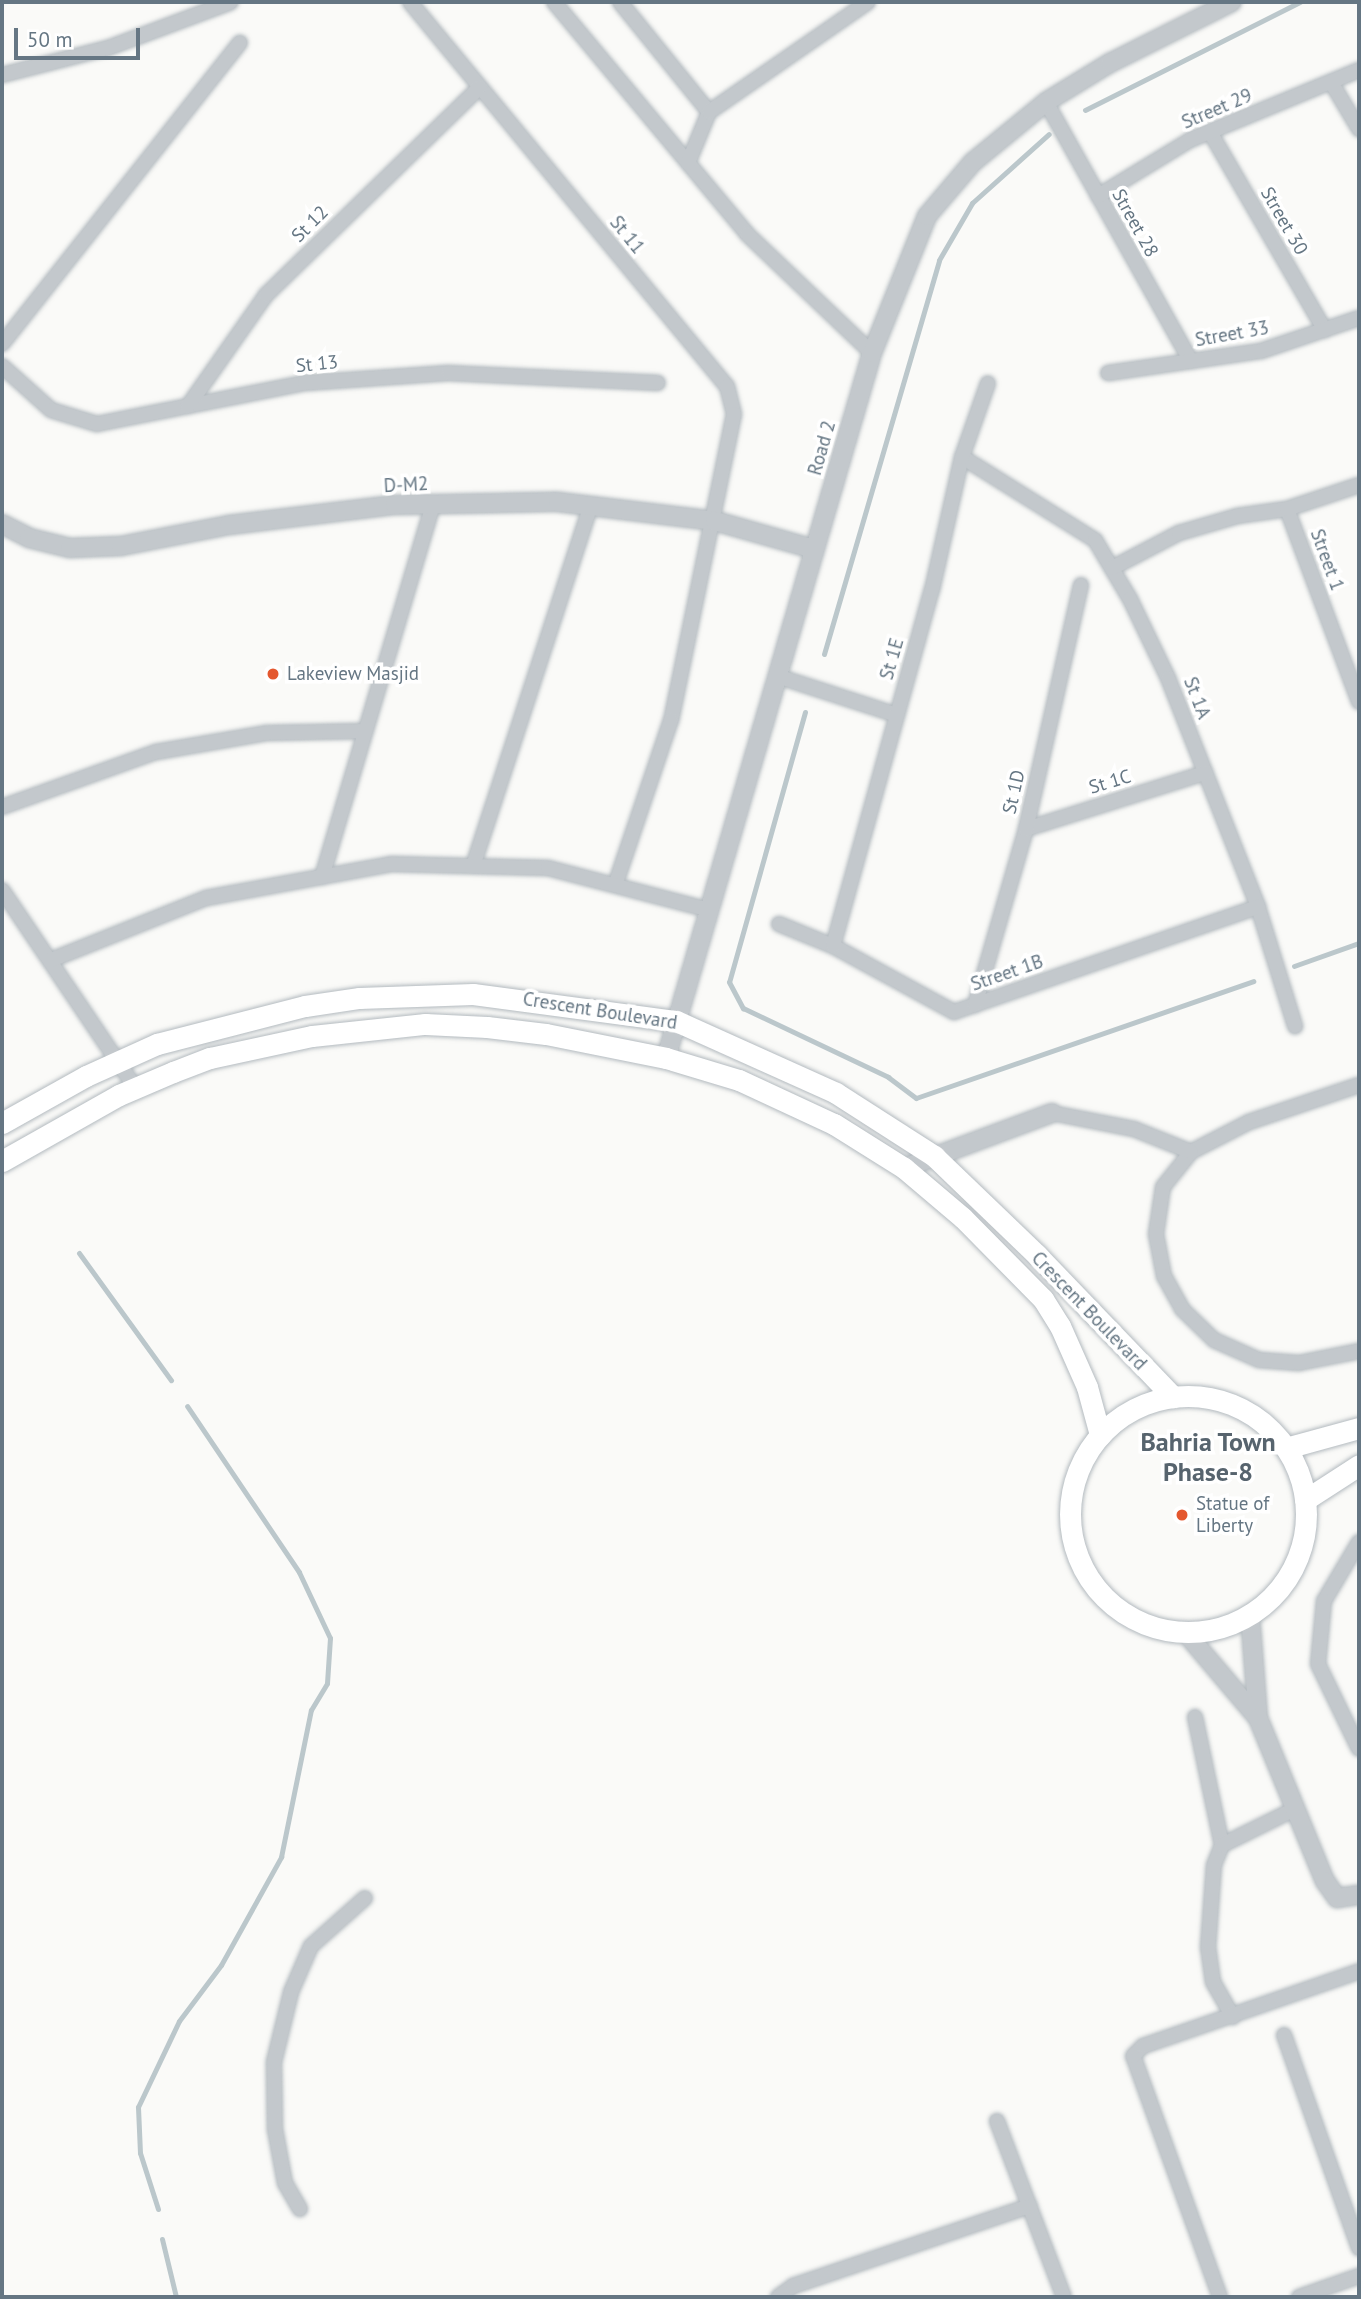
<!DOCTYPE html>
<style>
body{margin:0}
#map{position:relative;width:1361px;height:2299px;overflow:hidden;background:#fafaf8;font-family:"PT Sans",sans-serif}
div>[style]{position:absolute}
.stream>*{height:5px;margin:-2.5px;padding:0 2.5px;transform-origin:2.5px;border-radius:2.5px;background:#bbc7cb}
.roads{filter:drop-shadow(0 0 2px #b3babf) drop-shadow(0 0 2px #b3babf)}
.minor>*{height:14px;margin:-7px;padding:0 7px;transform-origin:7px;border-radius:7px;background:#c3c8cc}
.tertiary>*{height:18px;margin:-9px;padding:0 9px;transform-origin:9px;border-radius:9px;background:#c3c8cc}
.secondary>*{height:21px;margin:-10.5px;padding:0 10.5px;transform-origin:10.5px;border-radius:10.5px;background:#fff}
.secondary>.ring{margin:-10.5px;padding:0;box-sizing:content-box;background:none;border:21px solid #fff;border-radius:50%}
.dots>*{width:19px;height:19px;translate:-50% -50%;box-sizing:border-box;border:4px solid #fff;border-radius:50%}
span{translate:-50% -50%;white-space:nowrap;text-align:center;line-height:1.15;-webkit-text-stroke:7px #fff;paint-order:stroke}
.street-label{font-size:19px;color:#657683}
.poi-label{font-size:19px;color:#657683}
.left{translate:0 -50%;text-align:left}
.district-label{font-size:26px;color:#57646e;font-weight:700}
.frame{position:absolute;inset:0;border:4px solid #657683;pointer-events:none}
.scale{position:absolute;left:14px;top:28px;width:126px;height:32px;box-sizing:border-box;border:4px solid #657683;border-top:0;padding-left:9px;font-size:21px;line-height:24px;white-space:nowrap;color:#657683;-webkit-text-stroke:5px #fff;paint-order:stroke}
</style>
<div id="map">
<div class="stream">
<div style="left:1085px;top:110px;width:241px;rotate:-26.7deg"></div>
<div style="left:824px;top:654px;width:410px;rotate:-73.7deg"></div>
<div style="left:939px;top:260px;width:66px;rotate:-59.9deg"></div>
<div style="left:972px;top:203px;width:103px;rotate:-41.9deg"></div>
<div style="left:805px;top:712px;width:280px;rotate:105.7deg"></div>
<div style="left:729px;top:982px;width:30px;rotate:62deg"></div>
<div style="left:743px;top:1008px;width:161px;rotate:25.4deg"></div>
<div style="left:888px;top:1077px;width:35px;rotate:37deg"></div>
<div style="left:916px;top:1098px;width:357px;rotate:-19.1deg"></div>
<div style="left:1294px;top:966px;width:69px;rotate:-19.5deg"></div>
<div style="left:79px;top:1253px;width:157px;rotate:54.1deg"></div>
<div style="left:158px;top:2209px;width:59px;rotate:-107.8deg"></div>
<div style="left:140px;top:2153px;width:46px;rotate:-92.5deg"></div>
<div style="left:138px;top:2107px;width:95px;rotate:-64.5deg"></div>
<div style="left:179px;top:2021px;width:70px;rotate:-53.1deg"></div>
<div style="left:221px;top:1965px;width:124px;rotate:-60.9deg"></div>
<div style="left:281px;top:1857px;width:150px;rotate:-78.5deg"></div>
<div style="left:311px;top:1710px;width:31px;rotate:-59deg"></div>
<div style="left:327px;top:1683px;width:45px;rotate:-86.2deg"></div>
<div style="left:330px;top:1638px;width:73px;rotate:-115.2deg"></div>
<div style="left:299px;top:1572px;width:200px;rotate:-124deg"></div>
<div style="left:162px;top:2239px;width:60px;rotate:76.4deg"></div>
</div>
<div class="roads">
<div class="minor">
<div style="left:410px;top:2px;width:498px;rotate:50.5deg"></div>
<div style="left:727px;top:386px;width:29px;rotate:76deg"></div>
<div style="left:734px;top:414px;width:312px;rotate:101.6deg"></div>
<div style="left:671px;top:720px;width:174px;rotate:108.7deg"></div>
<div style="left:554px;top:2px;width:302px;rotate:50.2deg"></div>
<div style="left:747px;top:234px;width:173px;rotate:43.6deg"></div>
<div style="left:620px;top:2px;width:141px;rotate:51deg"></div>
<div style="left:2px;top:75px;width:109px;rotate:-14.3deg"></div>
<div style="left:108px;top:48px;width:131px;rotate:-20.5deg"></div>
<div style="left:1331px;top:82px;width:55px;rotate:59.2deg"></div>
<div style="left:1046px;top:102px;width:297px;rotate:60.8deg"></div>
<div style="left:1210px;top:132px;width:229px;rotate:59.9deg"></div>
<div style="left:688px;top:163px;width:55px;rotate:-67.6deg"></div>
<div style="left:709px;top:112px;width:193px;rotate:-34.7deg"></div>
<div style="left:1098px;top:196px;width:108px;rotate:-31.3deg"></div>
<div style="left:1190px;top:140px;width:183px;rotate:-22.5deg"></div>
<div style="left:2px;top:344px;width:384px;rotate:-51.7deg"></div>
<div style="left:2px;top:366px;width:66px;rotate:41.9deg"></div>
<div style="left:51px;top:410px;width:48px;rotate:16.9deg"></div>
<div style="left:97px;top:424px;width:212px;rotate:-11.2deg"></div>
<div style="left:305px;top:383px;width:144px;rotate:-4deg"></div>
<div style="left:449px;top:373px;width:209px;rotate:2.7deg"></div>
<div style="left:1108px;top:373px;width:155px;rotate:-8.2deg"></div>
<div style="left:1261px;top:351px;width:103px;rotate:-18.6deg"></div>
<div style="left:188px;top:406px;width:136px;rotate:-54.9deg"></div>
<div style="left:266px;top:295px;width:298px;rotate:-44.2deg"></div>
<div style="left:962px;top:457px;width:157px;rotate:32deg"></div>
<div style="left:1095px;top:540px;width:69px;rotate:59.3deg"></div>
<div style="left:1130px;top:599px;width:88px;rotate:64.3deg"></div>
<div style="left:1168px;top:678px;width:246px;rotate:68.5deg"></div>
<div style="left:1258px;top:907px;width:125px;rotate:72.7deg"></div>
<div style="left:1287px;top:509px;width:206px;rotate:69.5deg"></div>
<div style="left:1112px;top:568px;width:76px;rotate:-27.6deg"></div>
<div style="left:1179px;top:533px;width:60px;rotate:-16.3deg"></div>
<div style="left:1237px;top:516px;width:50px;rotate:-8deg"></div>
<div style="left:1287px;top:509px;width:76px;rotate:-18.4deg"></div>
<div style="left:777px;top:676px;width:126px;rotate:18deg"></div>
<div style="left:2px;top:807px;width:164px;rotate:-19.7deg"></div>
<div style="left:156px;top:752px;width:113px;rotate:-9.7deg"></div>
<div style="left:267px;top:733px;width:98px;rotate:-1.2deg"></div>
<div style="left:1026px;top:829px;width:188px;rotate:-17.4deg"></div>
<div style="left:473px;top:866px;width:378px;rotate:-71.9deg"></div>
<div style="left:322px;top:877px;width:389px;rotate:-73.4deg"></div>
<div style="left:2px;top:890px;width:240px;rotate:56deg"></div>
<div style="left:779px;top:924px;width:58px;rotate:22.2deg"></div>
<div style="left:833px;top:946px;width:138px;rotate:28.6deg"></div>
<div style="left:954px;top:1012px;width:322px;rotate:-19.1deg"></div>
<div style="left:833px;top:946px;width:370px;rotate:-74.5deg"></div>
<div style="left:932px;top:590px;width:136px;rotate:-77.3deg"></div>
<div style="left:962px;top:457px;width:78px;rotate:-70.6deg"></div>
<div style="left:51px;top:960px;width:167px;rotate:-21.8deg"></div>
<div style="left:206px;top:898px;width:188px;rotate:-10.4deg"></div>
<div style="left:391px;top:864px;width:157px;rotate:1.5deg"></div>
<div style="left:548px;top:868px;width:166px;rotate:14.6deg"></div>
<div style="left:975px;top:1005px;width:183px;rotate:-73.8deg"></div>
<div style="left:1026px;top:829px;width:250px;rotate:-77.3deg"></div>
<div style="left:1359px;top:1085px;width:116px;rotate:161.4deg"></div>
<div style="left:1249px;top:1122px;width:65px;rotate:152.7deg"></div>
<div style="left:1191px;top:1152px;width:45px;rotate:128.7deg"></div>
<div style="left:1163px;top:1187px;width:48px;rotate:98.5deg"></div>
<div style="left:1156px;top:1234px;width:43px;rotate:79.2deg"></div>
<div style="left:1164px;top:1276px;width:38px;rotate:61deg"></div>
<div style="left:1182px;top:1309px;width:45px;rotate:44.1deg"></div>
<div style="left:1214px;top:1340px;width:49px;rotate:24deg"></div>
<div style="left:1259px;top:1360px;width:40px;rotate:4.3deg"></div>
<div style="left:1299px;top:1363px;width:61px;rotate:-11.3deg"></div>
<div style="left:1052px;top:1113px;width:84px;rotate:11deg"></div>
<div style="left:1134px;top:1129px;width:61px;rotate:22deg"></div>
<div style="left:1359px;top:1542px;width:69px;rotate:120.7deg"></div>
<div style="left:1324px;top:1601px;width:63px;rotate:95.4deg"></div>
<div style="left:1318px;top:1664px;width:94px;rotate:64.2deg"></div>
<div style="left:1195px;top:1717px;width:131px;rotate:78.1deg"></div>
<div style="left:1233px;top:2017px;width:40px;rotate:-119.7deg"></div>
<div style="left:1213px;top:1982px;width:34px;rotate:-98deg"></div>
<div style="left:1208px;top:1948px;width:83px;rotate:-85.9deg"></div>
<div style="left:1214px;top:1865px;width:22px;rotate:-68deg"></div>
<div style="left:1222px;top:1845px;width:81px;rotate:-26.3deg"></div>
<div style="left:1284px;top:2035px;width:226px;rotate:70.6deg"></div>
<div style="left:997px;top:2121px;width:188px;rotate:69.2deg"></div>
<div style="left:300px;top:2209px;width:30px;rotate:-120deg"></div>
<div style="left:285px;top:2183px;width:55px;rotate:-100.5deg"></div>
<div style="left:275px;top:2129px;width:67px;rotate:-90.9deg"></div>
<div style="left:274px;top:2062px;width:72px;rotate:-76.3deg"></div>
<div style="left:291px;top:1992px;width:50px;rotate:-66.5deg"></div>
<div style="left:311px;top:1946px;width:72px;rotate:-41.6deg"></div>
<div style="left:778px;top:2297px;width:19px;rotate:-36deg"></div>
<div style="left:793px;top:2286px;width:250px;rotate:-18.7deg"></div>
<div style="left:1220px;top:2297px;width:256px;rotate:-109.8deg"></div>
<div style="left:1133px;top:2056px;width:14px;rotate:-45deg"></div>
<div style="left:1143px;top:2046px;width:229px;rotate:-19.1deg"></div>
<div style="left:1299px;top:2297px;width:64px;rotate:-19.3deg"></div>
</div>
<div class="tertiary">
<div style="left:2px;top:524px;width:30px;rotate:27deg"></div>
<div style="left:29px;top:538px;width:42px;rotate:13.7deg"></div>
<div style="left:70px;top:548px;width:51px;rotate:-2.2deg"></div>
<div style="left:121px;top:546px;width:110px;rotate:-11deg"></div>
<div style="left:229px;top:525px;width:167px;rotate:-6.9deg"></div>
<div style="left:395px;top:505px;width:163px;rotate:-1.1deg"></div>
<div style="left:558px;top:502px;width:158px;rotate:6.9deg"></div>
<div style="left:715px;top:521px;width:103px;rotate:15.8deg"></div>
<div style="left:666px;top:1058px;width:734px;rotate:-73.71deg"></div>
<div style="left:872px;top:353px;width:148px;rotate:-68.1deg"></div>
<div style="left:927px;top:216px;width:71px;rotate:-49.6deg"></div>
<div style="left:973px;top:162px;width:94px;rotate:-39.4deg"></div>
<div style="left:1046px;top:102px;width:75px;rotate:-31.4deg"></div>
<div style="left:1110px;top:63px;width:136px;rotate:-26.6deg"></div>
<div style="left:904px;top:1168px;width:158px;rotate:-20.4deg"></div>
<div style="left:1250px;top:1614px;width:104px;rotate:85.6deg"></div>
<div style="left:1185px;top:1632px;width:113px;rotate:49.7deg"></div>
<div style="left:1258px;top:1718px;width:176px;rotate:67.7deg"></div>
<div style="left:1325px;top:1881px;width:21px;rotate:55deg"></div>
<div style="left:1337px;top:1898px;width:22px;rotate:-8deg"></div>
</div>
<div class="secondary">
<div style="left:2px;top:1123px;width:96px;rotate:-29.2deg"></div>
<div style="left:86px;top:1076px;width:78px;rotate:-24.3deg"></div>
<div style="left:157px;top:1044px;width:153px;rotate:-14.4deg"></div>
<div style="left:305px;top:1006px;width:55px;rotate:-8.4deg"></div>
<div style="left:359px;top:998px;width:114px;rotate:-2deg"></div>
<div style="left:473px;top:994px;width:205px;rotate:7.6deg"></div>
<div style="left:676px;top:1021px;width:175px;rotate:24.2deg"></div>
<div style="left:836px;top:1093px;width:117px;rotate:32.7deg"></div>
<div style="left:934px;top:1156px;width:143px;rotate:43.9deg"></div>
<div style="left:1037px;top:1255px;width:197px;rotate:46.2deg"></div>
<div style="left:2px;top:1161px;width:134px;rotate:-29.4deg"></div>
<div style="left:119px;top:1095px;width:59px;rotate:-23.1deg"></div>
<div style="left:173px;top:1072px;width:40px;rotate:-21deg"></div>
<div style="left:210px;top:1058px;width:104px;rotate:-12.2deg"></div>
<div style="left:312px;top:1036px;width:114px;rotate:-6.1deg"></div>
<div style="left:425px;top:1024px;width:62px;rotate:2.8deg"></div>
<div style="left:487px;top:1027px;width:59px;rotate:6.8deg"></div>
<div style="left:546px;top:1034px;width:122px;rotate:11.3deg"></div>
<div style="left:666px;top:1058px;width:76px;rotate:16.8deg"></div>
<div style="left:739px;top:1080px;width:105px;rotate:24.9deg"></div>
<div style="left:834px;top:1124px;width:83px;rotate:32.2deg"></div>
<div style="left:904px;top:1168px;width:77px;rotate:40.3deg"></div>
<div style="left:963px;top:1218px;width:114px;rotate:45.4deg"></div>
<div style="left:1043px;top:1299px;width:32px;rotate:58deg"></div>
<div style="left:1060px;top:1326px;width:67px;rotate:66.1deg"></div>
<div style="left:1087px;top:1387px;width:50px;rotate:74.8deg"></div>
<div class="ring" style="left:1070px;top:1396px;width:215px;height:215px"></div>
<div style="left:1286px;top:1448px;width:76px;rotate:-15.3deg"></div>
<div style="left:1305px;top:1500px;width:64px;rotate:-32.9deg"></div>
</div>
</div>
<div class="dots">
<div style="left:273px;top:674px;background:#e4572e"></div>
<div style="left:1182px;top:1515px;background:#e4572e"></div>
</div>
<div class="street-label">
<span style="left:1217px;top:109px;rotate:-23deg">Street 29</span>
<span style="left:1284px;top:221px;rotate:60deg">Street 30</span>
<span style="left:1135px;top:223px;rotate:61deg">Street 28</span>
<span style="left:310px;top:224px;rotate:-45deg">St 12</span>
<span style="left:627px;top:235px;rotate:51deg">St 11</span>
<span style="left:1232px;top:334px;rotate:-10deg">Street 33</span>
<span style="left:317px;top:364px;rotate:-6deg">St 13</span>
<span style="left:822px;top:448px;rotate:-74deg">Road 2</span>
<span style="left:406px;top:485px;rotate:-3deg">D-M2</span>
<span style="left:1327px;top:560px;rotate:70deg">Street 1</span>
<span style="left:892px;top:659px;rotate:-74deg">St 1E</span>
<span style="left:1197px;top:698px;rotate:69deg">St 1A</span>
<span style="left:1110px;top:782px;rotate:-17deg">St 1C</span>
<span style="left:1014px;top:792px;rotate:-77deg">St 1D</span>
<span style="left:1007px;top:973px;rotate:-19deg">Street 1B</span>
<span style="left:600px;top:1011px;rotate:9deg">Crescent Boulevard</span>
<span style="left:1089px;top:1311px;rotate:46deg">Crescent Boulevard</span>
</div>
<div class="poi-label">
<span class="left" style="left:287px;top:674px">Lakeview Masjid</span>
<span class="left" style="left:1196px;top:1515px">Statue of<br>Liberty</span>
</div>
<div class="district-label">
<span style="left:1208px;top:1457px">Bahria Town<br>Phase-8</span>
</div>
<div class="frame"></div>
<div class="scale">50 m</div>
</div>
